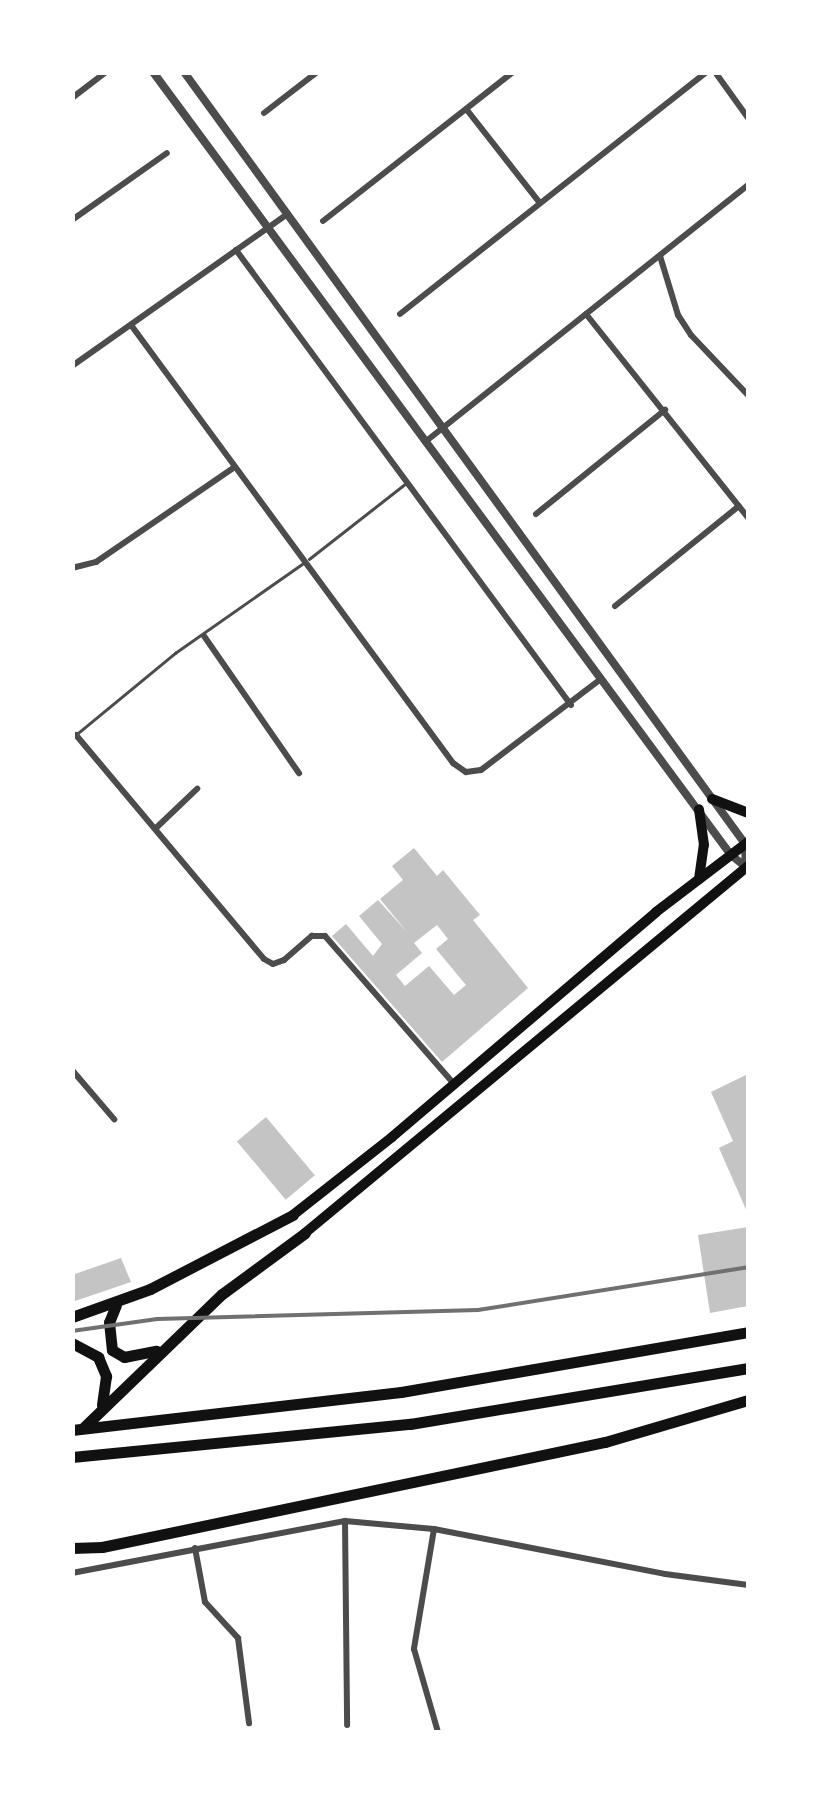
<!DOCTYPE html>
<style>
body{margin:0}
#map{position:relative;width:821px;height:1805px;overflow:hidden;background:#fff;font-family:Overpass,sans-serif}
div>[style]{position:absolute}
.building>*{inset:0;background:#c4c4c4;transform-origin:0 0}
.service>*{height:2.5px;margin:-1.25px;padding:0 1.25px;transform-origin:1.25px;border-radius:1.25px;background:#4c4c4c}
.minor>*{height:6px;margin:-3px;padding:0 3px;transform-origin:3px;border-radius:3px;background:#4c4c4c}
.tertiary>*{height:8px;margin:-4px;padding:0 4px;transform-origin:4px;border-radius:4px;background:#4c4c4c}
.primary>*{height:10px;margin:-5px;padding:0 5px;transform-origin:5px;border-radius:5px;background:#111}
.motorway>*{height:11px;margin:-5.5px;padding:0 5.5px;transform-origin:5.5px;border-radius:5.5px;background:#111}
.rail>*{height:4px;margin:-2px;padding:0 2px;transform-origin:2px;border-radius:2px;background:#707070}
span{translate:-50% -50%;white-space:nowrap;text-align:center;line-height:1.15;-webkit-text-stroke:10px #fff;paint-order:stroke}
.frame{position:absolute;inset:0;border:75px solid #fff;pointer-events:none}
</style>
<div id="map">
<div class="building">
<div style="clip-path:polygon(evenodd,414px 848px,437px 876px,443px 870px,480px 915px,473px 920px,528px 988px,442px 1062px,332px 936px,346px 924px,373px 956px,382px 944px,359px 916px,378px 900px,407px 932px,380px 899px,403px 880px,392px 866px,414px 848px,437px 925px,448px 939px,436px 949px,466px 985px,454px 995px,429px 966px,405px 986px,396px 975px,422px 953px,414px 943px,437px 925px)"></div>
<div style="clip-path:polygon(748px 1074px,748px 1214px,719px 1148px,733px 1141px,711px 1092px)"></div>
<div style="left:266px;top:1117px;width:76px;height:38px;rotate:50deg"></div>
<div style="clip-path:polygon(748px 1227px,748px 1306px,710px 1313px,698px 1235px)"></div>
<div style="clip-path:polygon(121px 1258px,131px 1282px,72px 1302px,72px 1275px)"></div>
</div>
<div class="service">
<div style="left:309px;top:559px;width:122px;rotate:-38deg"></div>
<div style="left:72px;top:738px;width:134px;rotate:-39.5deg"></div>
<div style="left:175px;top:653px;width:155px;rotate:-35deg"></div>
</div>
<div class="minor">
<div style="left:715px;top:72px;width:57px;rotate:54.3deg"></div>
<div style="left:72px;top:98px;width:43px;rotate:-37.4deg"></div>
<div style="left:467px;top:110px;width:118px;rotate:51.9deg"></div>
<div style="left:264px;top:113px;width:67px;rotate:-37.7deg"></div>
<div style="left:72px;top:220px;width:116px;rotate:-35.2deg"></div>
<div style="left:323px;top:221px;width:241px;rotate:-38.1deg"></div>
<div style="left:236px;top:250px;width:565px;rotate:53.64deg"></div>
<div style="left:660px;top:256px;width:62px;rotate:73deg"></div>
<div style="left:678px;top:315px;width:24px;rotate:57deg"></div>
<div style="left:691px;top:335px;width:83px;rotate:46.5deg"></div>
<div style="left:400px;top:314px;width:390px;rotate:-38.3deg"></div>
<div style="left:586px;top:314px;width:260px;rotate:51.5deg"></div>
<div style="left:131px;top:325px;width:544px;rotate:53.68deg"></div>
<div style="left:453px;top:763px;width:16px;rotate:35deg"></div>
<div style="left:466px;top:772px;width:15px;rotate:-8deg"></div>
<div style="left:481px;top:770px;width:151px;rotate:-37.2deg"></div>
<div style="left:72px;top:366px;width:261px;rotate:-35.2deg"></div>
<div style="left:425px;top:442px;width:413px;rotate:-38.5deg"></div>
<div style="left:536px;top:514px;width:166px;rotate:-38.9deg"></div>
<div style="left:72px;top:568px;width:25px;rotate:-14deg"></div>
<div style="left:96px;top:562px;width:165px;rotate:-34.4deg"></div>
<div style="left:615px;top:606px;width:159px;rotate:-38.9deg"></div>
<div style="left:204px;top:636px;width:167px;rotate:55.3deg"></div>
<div style="left:76px;top:735px;width:292px;rotate:50deg"></div>
<div style="left:264px;top:959px;width:10px;rotate:29deg"></div>
<div style="left:273px;top:964px;width:12px;rotate:-20deg"></div>
<div style="left:284px;top:960px;width:37px;rotate:-41deg"></div>
<div style="left:312px;top:936px;width:13px"></div>
<div style="left:325px;top:936px;width:198px;rotate:48.9deg"></div>
<div style="left:156px;top:828px;width:57px;rotate:-43.6deg"></div>
<div style="left:72px;top:1070px;width:65px;rotate:49.4deg"></div>
<div style="left:345px;top:1521px;width:204px;rotate:89.4deg"></div>
<div style="left:434px;top:1529px;width:122px;rotate:99.5deg"></div>
<div style="left:414px;top:1649px;width:86px;rotate:73.9deg"></div>
<div style="left:195px;top:1548px;width:55px;rotate:79.5deg"></div>
<div style="left:205px;top:1602px;width:49px;rotate:47.5deg"></div>
<div style="left:238px;top:1638px;width:86px;rotate:82.6deg"></div>
<div style="left:72px;top:1573px;width:278px;rotate:-10.8deg"></div>
<div style="left:345px;top:1521px;width:89px;rotate:5.1deg"></div>
<div style="left:434px;top:1529px;width:235px;rotate:11deg"></div>
<div style="left:665px;top:1574px;width:84px;rotate:7.5deg"></div>
</div>
<div class="tertiary">
<div style="left:153px;top:72px;width:973px;rotate:53.57deg"></div>
<div style="left:731px;top:855px;width:19px;rotate:39deg"></div>
<div style="left:184px;top:72px;width:954px;rotate:53.99deg"></div>
<div style="left:745px;top:844px;width:23px;rotate:88deg"></div>
</div>
<div class="primary">
<div style="left:712px;top:799px;width:39px;rotate:21deg"></div>
<div style="left:699px;top:879px;width:34px;rotate:-82deg"></div>
<div style="left:704px;top:845px;width:36px;rotate:-98deg"></div>
<div style="left:293px;top:1215px;width:126px;rotate:-38.2deg"></div>
<div style="left:392px;top:1137px;width:347px;rotate:-40.4deg"></div>
<div style="left:656px;top:912px;width:116px;rotate:-37.3deg"></div>
<div style="left:305px;top:1233px;width:575px;rotate:-39.64deg"></div>
</div>
<div class="motorway">
<div style="left:116px;top:1305px;width:18px;rotate:112deg"></div>
<div style="left:109px;top:1322px;width:28px;rotate:84deg"></div>
<div style="left:112px;top:1350px;width:14px;rotate:30deg"></div>
<div style="left:124px;top:1357px;width:33px;rotate:-11deg"></div>
<div style="left:72px;top:1317px;width:83px;rotate:-19.7deg"></div>
<div style="left:150px;top:1289px;width:161px;rotate:-27.4deg"></div>
<div style="left:72px;top:1343px;width:30px;rotate:28deg"></div>
<div style="left:98px;top:1357px;width:21px;rotate:67deg"></div>
<div style="left:106px;top:1376px;width:29px;rotate:98deg"></div>
<div style="left:83px;top:1428px;width:193px;rotate:-44deg"></div>
<div style="left:222px;top:1294px;width:103px;rotate:-36.3deg"></div>
<div style="left:72px;top:1430px;width:331px;rotate:-6.6deg"></div>
<div style="left:401px;top:1392px;width:352px;rotate:-9.8deg"></div>
<div style="left:72px;top:1457px;width:340px;rotate:-5.6deg"></div>
<div style="left:410px;top:1424px;width:343px;rotate:-9.4deg"></div>
<div style="left:72px;top:1548px;width:30px;rotate:-2deg"></div>
<div style="left:102px;top:1547px;width:514px;rotate:-11.79deg"></div>
<div style="left:605px;top:1442px;width:149px;rotate:-16.4deg"></div>
</div>
<div class="rail">
<div style="left:72px;top:1331px;width:86px;rotate:-8deg"></div>
<div style="left:157px;top:1319px;width:321px;rotate:-1.6deg"></div>
<div style="left:478px;top:1310px;width:273px;rotate:-9deg"></div>
</div>
<div class="frame"></div>
</div>
